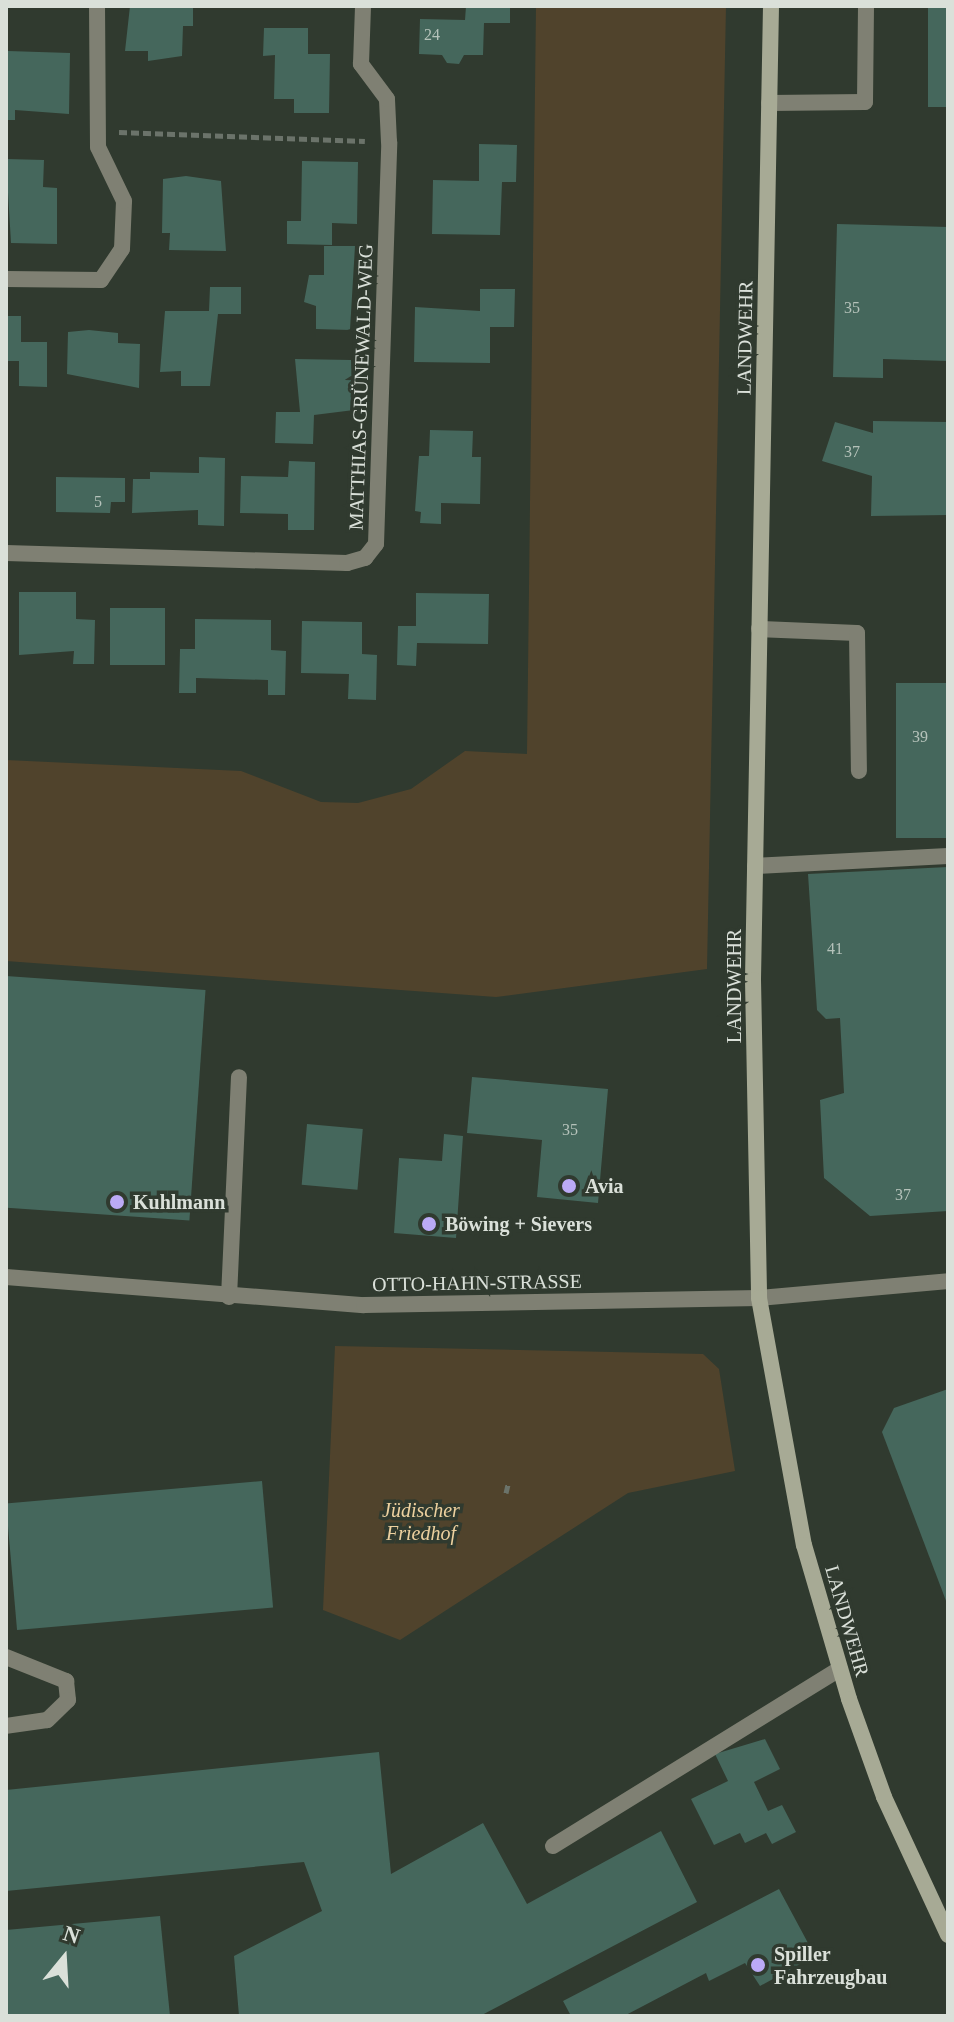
<!DOCTYPE html>
<meta charset="utf-8">
<style>
body{margin:0}
#map{position:relative;width:954px;height:2022px;overflow:hidden;background:#303a2f;font-family:"Times New Roman",serif}
div>[style]{position:absolute}
.green>*{inset:0;background:#50432c}
.building>*{inset:0;background:#45675c;transform-origin:0 0}
.path>*{height:5px;margin-top:-2.5px;transform-origin:0;background:repeating-linear-gradient(90deg,#6b736a 0 8px,transparent 0 12px)}
.lane>*{height:16px;margin:-8px;padding:0 8px;transform-origin:8px;border-radius:8px;background:#7f8073}
.street>*{height:16px;margin:-8px;padding:0 8px;transform-origin:8px;border-radius:8px;background:#7f8073}
.secondary>*{height:16px;margin:-8px;padding:0 8px;transform-origin:8px;border-radius:8px;background:#a7aa95}
.dots>*{width:22px;height:22px;translate:-50% -50%;box-sizing:border-box;border:4px solid #303a2f;border-radius:50%}
span{translate:-50% -50%;white-space:nowrap;text-align:center;line-height:1.15;-webkit-text-stroke:7px #303a2f;paint-order:stroke}
.number-label{font-size:16px;color:#b5c2ba}
.number-label span{-webkit-text-stroke-width:0}
.street-label{font-size:20px;color:#dae0d9}
.poi-label{font-size:20px;color:#dae0d9;font-weight:700}
.left{translate:0 -50%;text-align:left}
.park-label{font-size:20px;color:#edd19f;font-style:italic}
.frame{position:absolute;inset:0;border:8px solid #dae0d9;pointer-events:none}
.north{position:absolute;left:24px;top:1918px;width:80px;height:80px;-webkit-text-stroke:6px #303a2f;paint-order:stroke;rotate:18deg;font-size:22px;font-weight:700;line-height:32px;text-align:center;color:#dae0d9}
.north::after{content:'';display:block;margin:auto;width:28px;height:36px;background:#dae0d9;clip-path:polygon(50% 0,100% 100%,50% 72%,0 100%)}
</style>
<div id="map">
<div class="green">
<div style="clip-path:polygon(536px 6px,726px 6px,707px 969px,496px 997px,6px 961px,6px 760px,241px 771px,321px 802px,358px 803px,411px 789px,465px 751px,527px 754px)"></div>
<div style="clip-path:polygon(335px 1346px,703px 1354px,719px 1369px,735px 1471px,628px 1493px,400px 1640px,323px 1610px)"></div>
</div>
<div class="building">
<div style="clip-path:polygon(130px 6px,193px 6px,193px 26px,183px 26px,182px 56px,148px 61px,148px 51px,125px 51px)"></div>
<div style="clip-path:polygon(466px 6px,510px 6px,510px 23px,484px 23px,483px 55px,464px 55px,459px 64px,447px 63px,442px 55px,419px 54px,420px 19px,465px 20px)"></div>
<div style="left:928px;top:6px;width:20px;height:101px"></div>
<div style="clip-path:polygon(264px 28px,308px 28px,308px 54px,330px 54px,329px 113px,294px 113px,294px 99px,274px 99px,275px 55px,263px 56px)"></div>
<div style="clip-path:polygon(8px 51px,70px 53px,69px 114px,15px 110px,15px 120px,6px 120px)"></div>
<div style="clip-path:polygon(479px 144px,517px 145px,516px 182px,502px 182px,500px 235px,432px 234px,433px 180px,479px 181px)"></div>
<div style="clip-path:polygon(6px 159px,44px 160px,43px 187px,57px 188px,57px 244px,11px 243px)"></div>
<div style="clip-path:polygon(302px 161px,358px 162px,357px 224px,332px 223px,332px 245px,287px 244px,287px 221px,301px 221px)"></div>
<div style="clip-path:polygon(186px 176px,221px 181px,226px 251px,169px 250px,170px 233px,162px 233px,163px 179px)"></div>
<div style="clip-path:polygon(837px 224px,948px 227px,948px 361px,883px 359px,883px 378px,833px 377px)"></div>
<div style="clip-path:polygon(324px 246px,355px 246px,350px 330px,316px 329px,316px 306px,304px 302px,309px 275px,324px 275px)"></div>
<div style="clip-path:polygon(210px 287px,241px 287px,241px 314px,218px 314px,210px 386px,181px 386px,181px 371px,160px 372px,165px 311px,209px 311px)"></div>
<div style="clip-path:polygon(480px 289px,515px 289px,514px 327px,490px 327px,490px 363px,414px 362px,415px 307px,480px 311px)"></div>
<div style="clip-path:polygon(6px 316px,21px 316px,21px 342px,47px 342px,47px 387px,19px 386px,19px 361px,6px 361px)"></div>
<div style="clip-path:polygon(89px 330px,118px 333px,118px 343px,140px 344px,139px 388px,67px 374px,68px 332px)"></div>
<div style="clip-path:polygon(295px 359px,351px 360px,354px 410px,314px 415px,313px 444px,275px 443px,276px 412px,300px 412px)"></div>
<div style="clip-path:polygon(873px 421px,948px 422px,948px 515px,871px 516px,872px 476px,822px 461px,835px 422px,873px 433px)"></div>
<div style="clip-path:polygon(430px 430px,473px 431px,472px 457px,481px 457px,480px 504px,441px 503px,441px 524px,420px 523px,421px 512px,415px 511px,419px 456px,429px 456px)"></div>
<div style="clip-path:polygon(199px 457px,225px 458px,224px 526px,198px 525px,198px 510px,132px 513px,133px 479px,150px 479px,150px 472px,199px 473px)"></div>
<div style="clip-path:polygon(289px 461px,315px 462px,314px 530px,288px 530px,288px 514px,240px 513px,241px 476px,288px 477px)"></div>
<div style="clip-path:polygon(56px 477px,125px 478px,125px 502px,111px 502px,110px 513px,56px 512px)"></div>
<div style="clip-path:polygon(19px 592px,76px 592px,76px 619px,95px 620px,94px 664px,73px 664px,74px 651px,19px 655px)"></div>
<div style="clip-path:polygon(416px 593px,489px 594px,488px 644px,417px 643px,416px 666px,397px 665px,398px 626px,416px 626px)"></div>
<div style="left:110px;top:608px;width:55px;height:57px"></div>
<div style="clip-path:polygon(195px 619px,271px 620px,271px 650px,286px 651px,285px 695px,268px 695px,268px 680px,196px 678px,196px 693px,179px 693px,180px 649px,195px 649px)"></div>
<div style="clip-path:polygon(302px 621px,362px 622px,362px 654px,377px 655px,376px 700px,348px 699px,349px 674px,301px 673px)"></div>
<div style="left:948px;top:683px;width:155px;height:52px;rotate:90deg"></div>
<div style="clip-path:polygon(948px 867px,948px 1211px,870px 1216px,824px 1178px,820px 1100px,844px 1093px,840px 1018px,826px 1019px,817px 1010px,808px 874px)"></div>
<div style="left:6px;top:976px;width:200px;height:231px;rotate:4deg"></div>
<div style="clip-path:polygon(472px 1077px,608px 1089px,598px 1203px,537px 1197px,542px 1140px,467px 1133px)"></div>
<div style="left:307px;top:1124px;width:56px;height:61px;rotate:5deg"></div>
<div style="clip-path:polygon(444px 1134px,463px 1136px,456px 1238px,394px 1233px,399px 1158px,442px 1161px)"></div>
<div style="clip-path:polygon(948px 1389px,948px 1606px,882px 1432px,894px 1408px)"></div>
<div style="left:262px;top:1481px;width:127px;height:257px;rotate:85deg"></div>
<div style="clip-path:polygon(765px 1739px,780px 1769px,754px 1782px,768px 1811px,782px 1805px,796px 1832px,772px 1844px,766px 1833px,745px 1843px,740px 1833px,714px 1845px,691px 1799px,728px 1781px,715px 1754px)"></div>
<div style="clip-path:polygon(379px 1752px,391px 1874px,483px 1823px,527px 1904px,661px 1831px,697px 1902px,480px 2016px,239px 2016px,234px 1956px,322px 1911px,304px 1862px,6px 1891px,6px 1790px)"></div>
<div style="clip-path:polygon(779px 1889px,815px 1956px,760px 1986px,745px 1963px,709px 1981px,706px 1973px,624px 2016px,571px 2016px,563px 2001px)"></div>
<div style="clip-path:polygon(160px 1916px,170px 2016px,6px 2016px,6px 1930px)"></div>
</div>
<div class="path">
<div style="left:119px;top:132px;width:246px;rotate:2.1deg"></div>
<div style="left:506px;top:1493px;width:9px;rotate:-77deg"></div>
</div>
<div class="lane">
<div style="left:769px;top:103px;width:96px;rotate:-0.6deg"></div>
<div style="left:865px;top:102px;width:96px;rotate:-89.4deg"></div>
<div style="left:759px;top:629px;width:98px;rotate:2.3deg"></div>
<div style="left:857px;top:633px;width:138px;rotate:89.2deg"></div>
<div style="left:755px;top:866px;width:193px;rotate:-3deg"></div>
<div style="left:229px;top:1297px;width:220px;rotate:-87.4deg"></div>
<div style="left:6px;top:1657px;width:65px;rotate:21.8deg"></div>
<div style="left:66px;top:1681px;width:19px;rotate:84deg"></div>
<div style="left:68px;top:1700px;width:29px;rotate:136deg"></div>
<div style="left:47px;top:1720px;width:41px;rotate:171.7deg"></div>
<div style="left:553px;top:1846px;width:337px;rotate:-31.7deg"></div>
</div>
<div class="street">
<div style="left:6px;top:279px;width:95px;rotate:0.6deg"></div>
<div style="left:101px;top:280px;width:37px;rotate:-56deg"></div>
<div style="left:122px;top:249px;width:48px;rotate:-87.6deg"></div>
<div style="left:124px;top:201px;width:60px;rotate:-115.7deg"></div>
<div style="left:98px;top:147px;width:141px;rotate:-90.4deg"></div>
<div style="left:6px;top:553px;width:341px;rotate:1.7deg"></div>
<div style="left:347px;top:563px;width:19px;rotate:-16deg"></div>
<div style="left:365px;top:558px;width:18px;rotate:-52deg"></div>
<div style="left:376px;top:544px;width:402px;rotate:-88.1deg"></div>
<div style="left:389px;top:142px;width:43px;rotate:-92.7deg"></div>
<div style="left:387px;top:99px;width:44px;rotate:-126.6deg"></div>
<div style="left:361px;top:64px;width:58px;rotate:-88deg"></div>
<div style="left:6px;top:1277px;width:359px;rotate:4.5deg"></div>
<div style="left:364px;top:1305px;width:395px;rotate:-1deg"></div>
<div style="left:759px;top:1298px;width:190px;rotate:-5.1deg"></div>
</div>
<div class="secondary">
<div style="left:771px;top:6px;width:974px;rotate:91.06deg"></div>
<div style="left:753px;top:980px;width:318px;rotate:88.9deg"></div>
<div style="left:759px;top:1298px;width:251px;rotate:79.7deg"></div>
<div style="left:804px;top:1545px;width:160px;rotate:73.7deg"></div>
<div style="left:849px;top:1699px;width:104px;rotate:70.3deg"></div>
<div style="left:884px;top:1797px;width:152px;rotate:65.1deg"></div>
</div>
<div class="dots">
<div style="left:569px;top:1186px;background:#bbaaf6"></div>
<div style="left:117px;top:1202px;background:#bbaaf6"></div>
<div style="left:429px;top:1224px;background:#bbaaf6"></div>
<div style="left:758px;top:1965px;background:#bbaaf6"></div>
</div>
<div class="number-label">
<span style="left:432px;top:35px">24</span>
<span style="left:852px;top:308px">35</span>
<span style="left:852px;top:452px">37</span>
<span style="left:98px;top:502px">5</span>
<span style="left:920px;top:737px">39</span>
<span style="left:835px;top:949px">41</span>
<span style="left:570px;top:1130px">35</span>
<span style="left:903px;top:1195px">37</span>
</div>
<div class="street-label">
<span style="left:745px;top:338px;rotate:-89deg">LANDWEHR</span>
<span style="left:361px;top:387px;rotate:-88deg">MATTHIAS-GRÜNEWALD-WEG</span>
<span style="left:734px;top:986px;rotate:-90deg">LANDWEHR</span>
<span style="left:477px;top:1283px;rotate:-1deg">OTTO-HAHN-STRASSE</span>
<span style="left:847px;top:1621px;rotate:74deg">LANDWEHR</span>
</div>
<div class="poi-label">
<span class="left" style="left:585px;top:1186px">Avia</span>
<span class="left" style="left:133px;top:1202px">Kuhlmann</span>
<span class="left" style="left:445px;top:1224px">Böwing + Sievers</span>
<span class="left" style="left:774px;top:1966px">Spiller<br>Fahrzeugbau</span>
</div>
<div class="park-label">
<span style="left:421px;top:1522px">Jüdischer<br>Friedhof</span>
</div>
<div class="frame"></div>
<div class="north">N</div>
</div>
